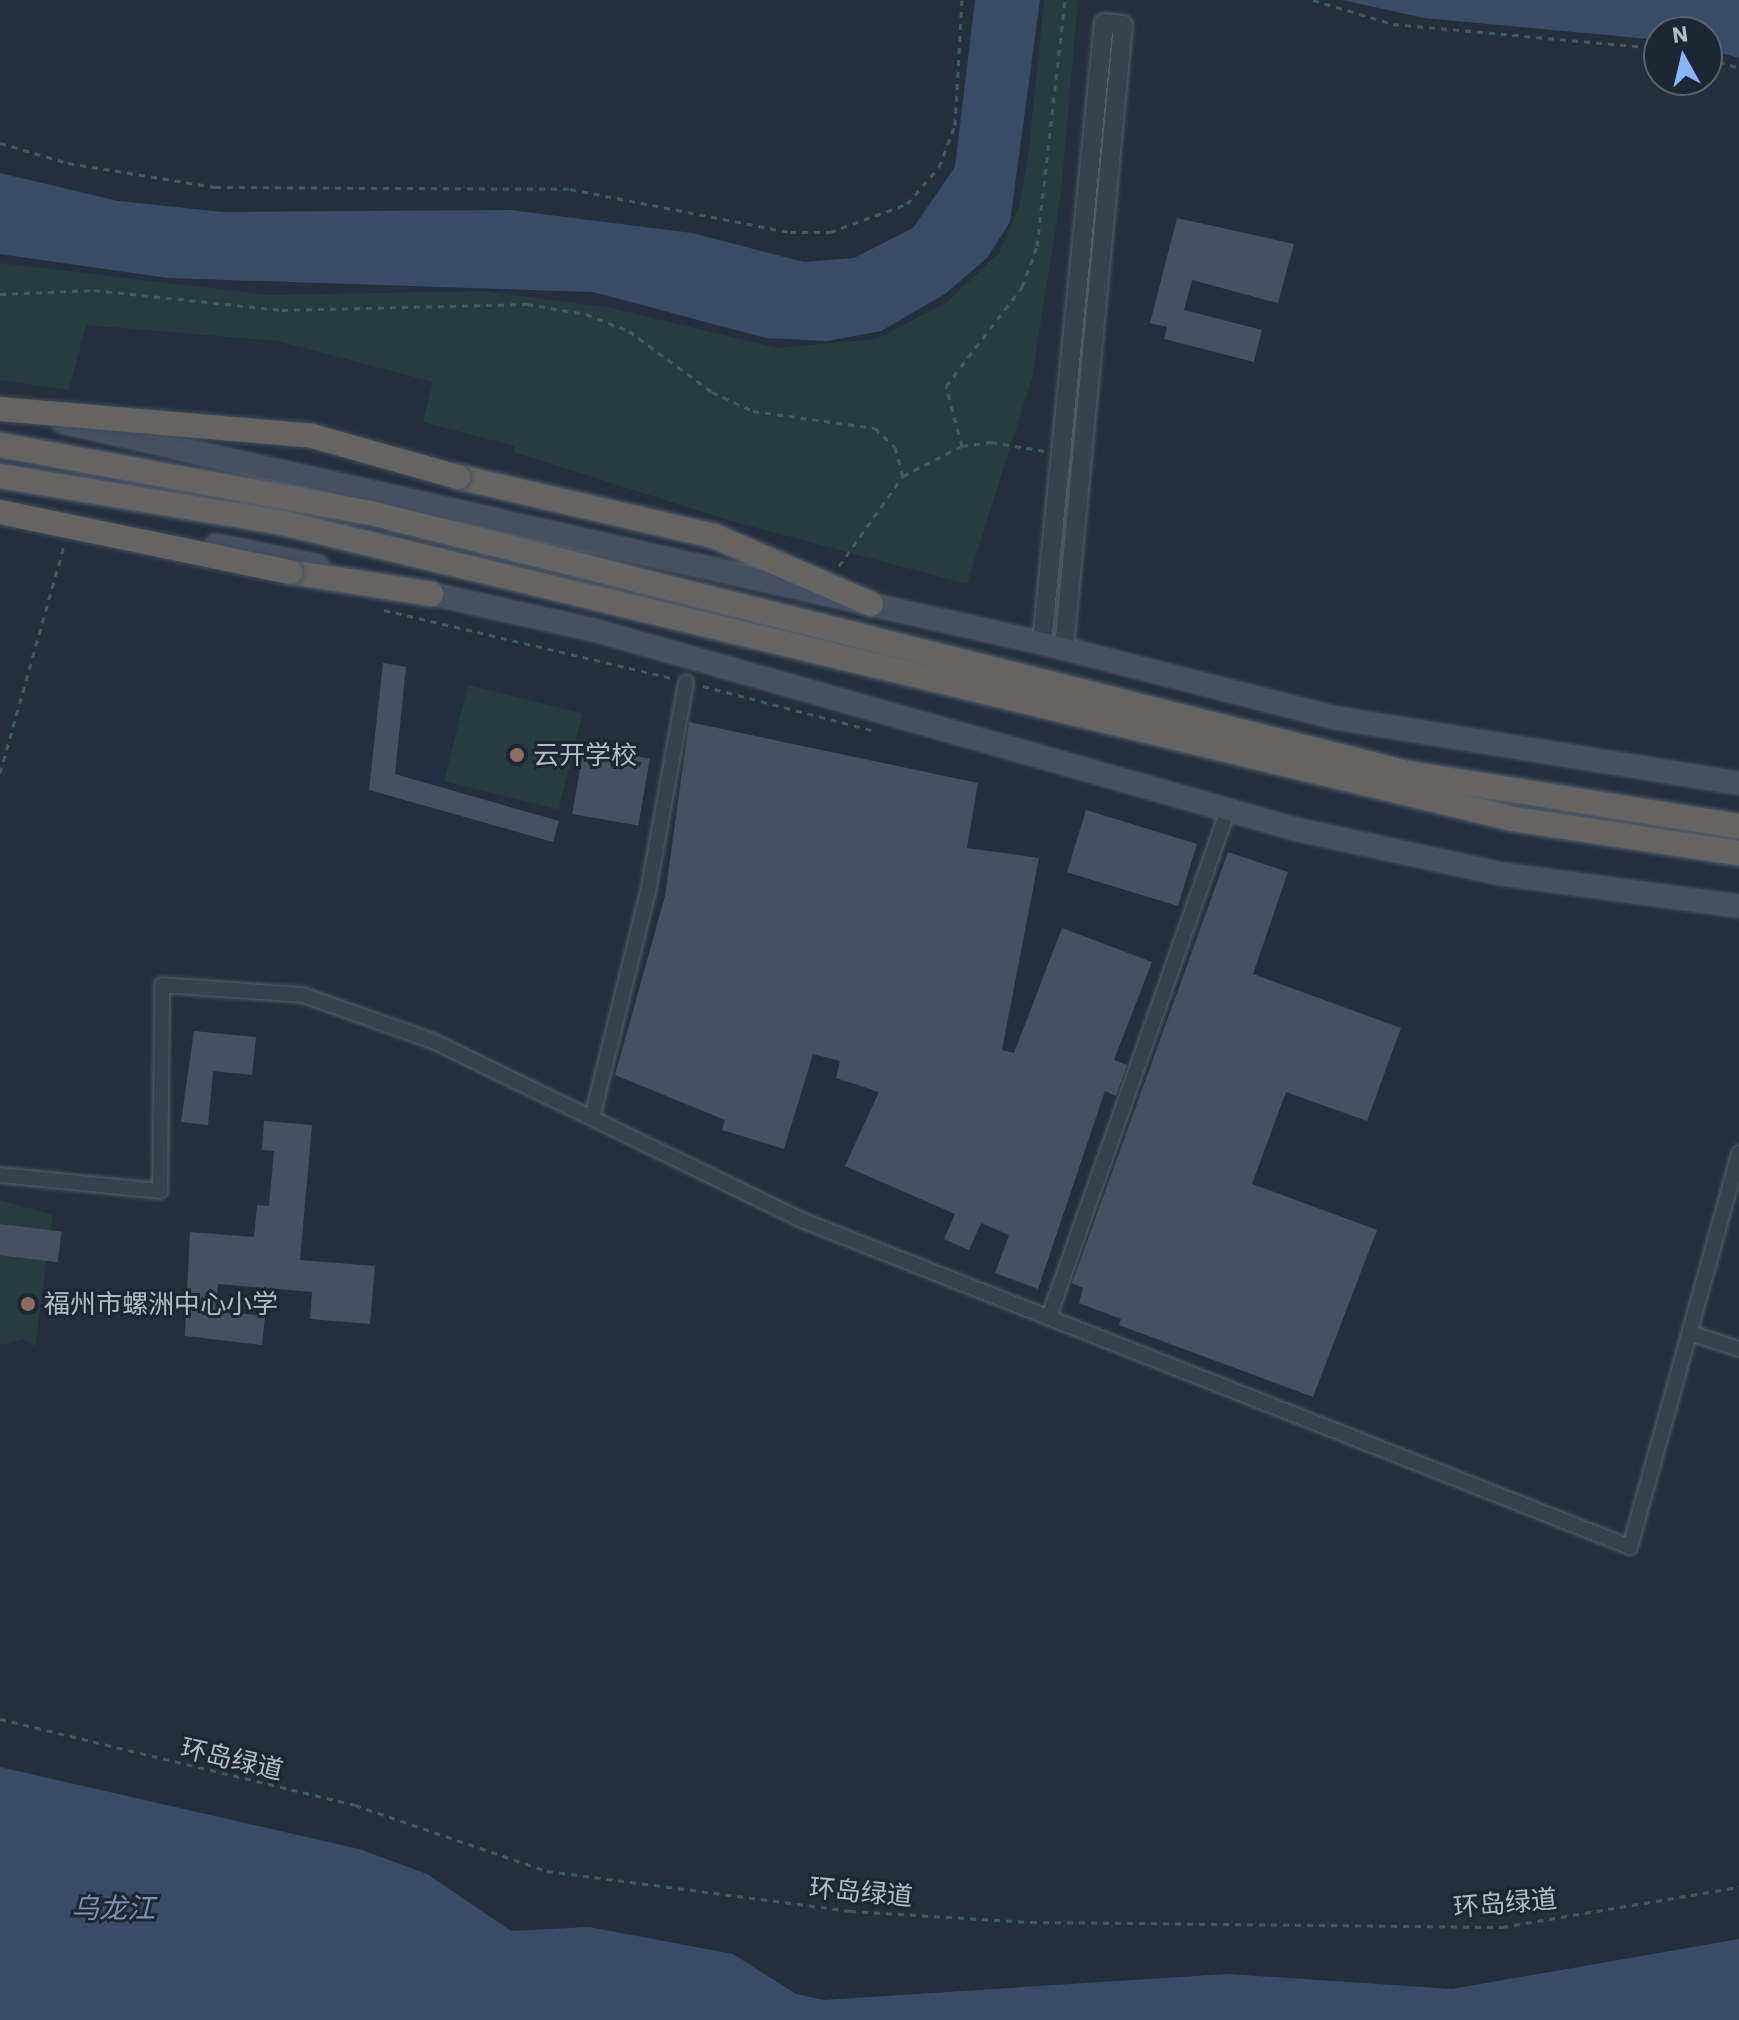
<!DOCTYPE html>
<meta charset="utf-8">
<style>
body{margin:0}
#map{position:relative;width:1739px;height:2020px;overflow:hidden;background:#242f3e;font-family:"IBM Plex Sans","Noto Sans SC",sans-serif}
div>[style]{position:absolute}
.green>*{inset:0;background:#263c3f;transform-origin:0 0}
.water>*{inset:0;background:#394c67}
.building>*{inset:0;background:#455162;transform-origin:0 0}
.path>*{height:3px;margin-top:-1.5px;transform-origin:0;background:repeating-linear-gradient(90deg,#44595c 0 6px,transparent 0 12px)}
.roads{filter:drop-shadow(0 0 2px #565f6c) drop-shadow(0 0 2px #565f6c)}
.minor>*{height:14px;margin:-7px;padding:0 7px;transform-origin:7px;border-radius:7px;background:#38414e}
.tertiary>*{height:18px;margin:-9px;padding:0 9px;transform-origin:9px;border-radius:9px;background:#38414e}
.secondary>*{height:20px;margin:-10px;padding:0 10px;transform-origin:10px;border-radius:10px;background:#465061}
.trunk>*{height:24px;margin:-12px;padding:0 12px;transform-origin:12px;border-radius:12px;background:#656462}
.bridges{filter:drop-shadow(0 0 2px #434c59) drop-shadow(0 0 2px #434c59)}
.trunk-bridge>*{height:24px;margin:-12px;padding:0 12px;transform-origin:12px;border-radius:12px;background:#656462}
.dots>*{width:22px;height:22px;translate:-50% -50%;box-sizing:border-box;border:4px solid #1d2633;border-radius:50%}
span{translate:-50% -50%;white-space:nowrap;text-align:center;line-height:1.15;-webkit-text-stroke:6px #1d2633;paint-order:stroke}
.poi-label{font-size:26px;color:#b4bcc9}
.left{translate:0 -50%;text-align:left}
.street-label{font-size:26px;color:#b4bcc9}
.water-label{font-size:28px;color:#7c92b1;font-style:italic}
.north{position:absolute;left:1643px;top:16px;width:80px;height:80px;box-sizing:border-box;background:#1d2633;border:2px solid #59626f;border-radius:50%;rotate:352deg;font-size:22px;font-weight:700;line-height:32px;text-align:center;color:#b4bcc9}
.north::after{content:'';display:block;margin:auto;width:28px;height:36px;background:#8ab4f8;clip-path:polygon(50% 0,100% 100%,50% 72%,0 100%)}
</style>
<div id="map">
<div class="green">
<div style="clip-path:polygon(1044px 0,1078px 0,1061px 193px,1032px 378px,967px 584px,731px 521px,514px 452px,515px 446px,423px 422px,433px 382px,278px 341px,86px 325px,69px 390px,0 380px,0 263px,269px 295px,484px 291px,611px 308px,778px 348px,877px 339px,947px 302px,999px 253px,1019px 207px,1028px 158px)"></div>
<div style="left:468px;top:685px;width:118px;height:99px;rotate:14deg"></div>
<div style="clip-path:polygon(0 1200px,53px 1215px,35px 1346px,23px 1339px,0 1345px)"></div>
</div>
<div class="water">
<div style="clip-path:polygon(975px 0,1040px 0,1010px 222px,987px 258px,945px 294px,881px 331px,827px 341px,766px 338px,593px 292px,168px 278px,0 254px,0 173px,118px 201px,223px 212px,510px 210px,692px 233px,804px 262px,854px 258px,913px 228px,955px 167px)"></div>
<div style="clip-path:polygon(1343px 0,1739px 0,1739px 58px,1707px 49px,1707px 32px,1659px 32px,1659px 40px,1424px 18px)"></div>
<div style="clip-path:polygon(0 1767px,359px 1849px,427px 1874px,511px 1931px,589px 1927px,733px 1954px,796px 1994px,824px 2000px,1227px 1974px,1452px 1989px,1739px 1939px,1739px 2020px,0 2020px)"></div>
</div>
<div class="building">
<div style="clip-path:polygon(1177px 218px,1294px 244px,1278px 303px,1192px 280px,1184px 310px,1262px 330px,1254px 362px,1164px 339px,1167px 327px,1150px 323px)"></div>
<div style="clip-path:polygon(383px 663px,406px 667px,395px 774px,559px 821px,553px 842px,369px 790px)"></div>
<div style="clip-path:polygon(689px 722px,978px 783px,967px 848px,1039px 858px,1002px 1050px,1014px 1053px,1062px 928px,1152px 962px,1114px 1060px,1127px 1065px,1116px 1096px,1105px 1091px,1038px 1289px,995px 1273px,1009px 1235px,981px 1223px,969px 1250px,944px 1239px,955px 1214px,845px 1166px,879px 1092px,836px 1078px,840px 1061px,813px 1054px,784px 1149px,722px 1130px,725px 1120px,615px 1075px,665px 896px)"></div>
<div style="left:584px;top:747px;width:67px;height:68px;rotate:10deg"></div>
<div style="left:1086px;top:810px;width:116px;height:65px;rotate:17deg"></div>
<div style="clip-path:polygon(1228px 852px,1288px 872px,1253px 974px,1401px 1028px,1367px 1121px,1286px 1092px,1252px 1184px,1377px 1230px,1313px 1397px,1119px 1325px,1121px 1319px,1079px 1303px,1083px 1288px,1072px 1283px)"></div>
<div style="clip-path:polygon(194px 1031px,256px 1037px,252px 1075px,213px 1071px,208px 1125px,181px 1122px)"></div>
<div style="clip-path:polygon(264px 1121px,312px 1125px,300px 1260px,375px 1266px,370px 1324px,310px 1319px,312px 1292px,218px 1284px,215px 1311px,265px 1316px,262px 1345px,185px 1336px,190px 1232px,254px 1237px,257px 1205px,269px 1206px,274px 1151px,262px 1150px)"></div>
<div style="left:0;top:1224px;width:62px;height:31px;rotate:7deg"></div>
</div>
<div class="path">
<div style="left:1313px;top:0;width:84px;rotate:16.7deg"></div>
<div style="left:1393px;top:24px;width:267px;rotate:5.2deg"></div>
<div style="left:1707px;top:58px;width:34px;rotate:17deg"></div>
<div style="left:0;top:143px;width:71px;rotate:16.4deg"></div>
<div style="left:68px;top:163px;width:149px;rotate:9.3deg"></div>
<div style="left:215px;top:187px;width:355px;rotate:0.3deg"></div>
<div style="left:570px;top:189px;width:224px;rotate:11.1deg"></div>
<div style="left:790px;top:232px;width:40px"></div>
<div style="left:830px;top:232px;width:82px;rotate:-20deg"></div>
<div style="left:907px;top:204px;width:49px;rotate:-49.1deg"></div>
<div style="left:939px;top:167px;width:45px;rotate:-69.1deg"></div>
<div style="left:955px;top:125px;width:125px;rotate:-86.8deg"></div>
<div style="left:0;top:294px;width:94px;rotate:-2.4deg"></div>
<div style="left:94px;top:290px;width:189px;rotate:6.1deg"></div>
<div style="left:282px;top:310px;width:245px;rotate:-1.4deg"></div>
<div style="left:527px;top:304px;width:60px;rotate:9.6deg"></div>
<div style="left:586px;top:314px;width:46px;rotate:21.6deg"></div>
<div style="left:629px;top:331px;width:103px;rotate:36.3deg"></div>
<div style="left:712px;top:392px;width:45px;rotate:24.9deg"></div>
<div style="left:753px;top:411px;width:123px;rotate:7.9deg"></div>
<div style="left:875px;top:428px;width:28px;rotate:44deg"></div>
<div style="left:895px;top:447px;width:30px;rotate:75deg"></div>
<div style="left:903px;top:476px;width:66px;rotate:-27deg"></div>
<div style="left:962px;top:446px;width:62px;rotate:-104.9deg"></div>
<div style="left:946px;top:386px;width:125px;rotate:-52.5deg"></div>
<div style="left:1022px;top:287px;width:44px;rotate:-69.9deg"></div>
<div style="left:1037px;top:246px;width:248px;rotate:-83.5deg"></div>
<div style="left:962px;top:446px;width:29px;rotate:-8deg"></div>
<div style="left:991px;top:442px;width:55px;rotate:9.5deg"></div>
<div style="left:839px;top:566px;width:110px;rotate:-54.6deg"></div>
<div style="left:384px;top:610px;width:296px;rotate:13.3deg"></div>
<div style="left:703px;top:686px;width:177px;rotate:14.7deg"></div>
<div style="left:0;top:773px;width:236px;rotate:-74.3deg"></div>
<div style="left:0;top:1719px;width:365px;rotate:13.6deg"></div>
<div style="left:355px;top:1805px;width:203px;rotate:19deg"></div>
<div style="left:547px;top:1871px;width:306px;rotate:7.5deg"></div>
<div style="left:850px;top:1911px;width:181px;rotate:3.5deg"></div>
<div style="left:1031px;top:1922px;width:471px;rotate:0.6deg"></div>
<div style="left:1502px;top:1927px;width:240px;rotate:-9.6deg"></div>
</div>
<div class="roads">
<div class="minor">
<div style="left:592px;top:1118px;width:233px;rotate:-76.1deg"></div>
<div style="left:648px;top:892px;width:213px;rotate:-79.7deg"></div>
<div style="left:0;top:1175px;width:161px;rotate:5.7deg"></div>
<div style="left:160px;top:1191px;width:206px;rotate:-89.4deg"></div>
<div style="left:162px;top:985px;width:141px;rotate:4.1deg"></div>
<div style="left:303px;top:995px;width:138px;rotate:19.5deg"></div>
<div style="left:433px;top:1041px;width:412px;rotate:25.9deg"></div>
<div style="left:804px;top:1221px;width:888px;rotate:21.54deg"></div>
<div style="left:1630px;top:1547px;width:409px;rotate:-74.5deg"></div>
<div style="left:1050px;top:1314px;width:538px;rotate:-70.55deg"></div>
<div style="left:1693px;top:1334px;width:48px;rotate:18.1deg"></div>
</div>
<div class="tertiary">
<div style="left:1042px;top:643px;width:623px;rotate:-84.29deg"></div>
<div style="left:1104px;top:23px;width:19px;rotate:6deg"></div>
<div style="left:1123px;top:25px;width:626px;rotate:95.41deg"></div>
</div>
<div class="secondary">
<div style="left:62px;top:422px;width:1005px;rotate:12.71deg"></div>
<div style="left:1042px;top:643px;width:303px;rotate:14.3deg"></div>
<div style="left:1336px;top:718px;width:408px;rotate:9.2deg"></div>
<div style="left:216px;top:545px;width:104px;rotate:11.6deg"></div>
<div style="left:419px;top:591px;width:179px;rotate:12.6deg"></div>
<div style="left:594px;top:630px;width:729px;rotate:15.85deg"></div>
<div style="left:1295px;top:829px;width:211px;rotate:12.3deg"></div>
<div style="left:1501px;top:874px;width:240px;rotate:7.7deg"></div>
</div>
<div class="trunk">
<div style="left:0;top:445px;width:377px;rotate:10.4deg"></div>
<div style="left:371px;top:513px;width:1068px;rotate:14.09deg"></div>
<div style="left:1407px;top:773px;width:336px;rotate:9.1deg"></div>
<div style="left:0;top:476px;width:283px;rotate:9.4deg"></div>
<div style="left:279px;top:522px;width:1269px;rotate:13.53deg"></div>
<div style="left:1513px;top:819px;width:229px;rotate:8.6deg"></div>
<div style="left:458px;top:477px;width:263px;rotate:13deg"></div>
<div style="left:714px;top:536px;width:171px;rotate:23.4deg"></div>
<div style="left:291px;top:572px;width:142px;rotate:8.9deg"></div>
</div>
</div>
<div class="bridges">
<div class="trunk-bridge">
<div style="left:0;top:409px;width:313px;rotate:4.9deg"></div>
<div style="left:312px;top:436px;width:152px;rotate:15.7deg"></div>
<div style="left:0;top:512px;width:297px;rotate:11.7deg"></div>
</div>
</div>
<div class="dots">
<div style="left:517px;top:755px;background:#8d6e63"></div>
<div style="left:28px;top:1304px;background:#8d6e63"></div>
</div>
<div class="poi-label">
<span class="left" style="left:533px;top:755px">云开学校</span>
<span class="left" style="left:44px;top:1304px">福州市螺洲中心小学</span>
</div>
<div class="street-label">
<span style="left:232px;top:1759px;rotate:13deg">环岛绿道</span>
<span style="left:861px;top:1892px;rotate:5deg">环岛绿道</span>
<span style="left:1505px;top:1903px;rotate:-5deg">环岛绿道</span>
</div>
<div class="water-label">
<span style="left:113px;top:1908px">乌龙江</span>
</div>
<div class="north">N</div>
</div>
